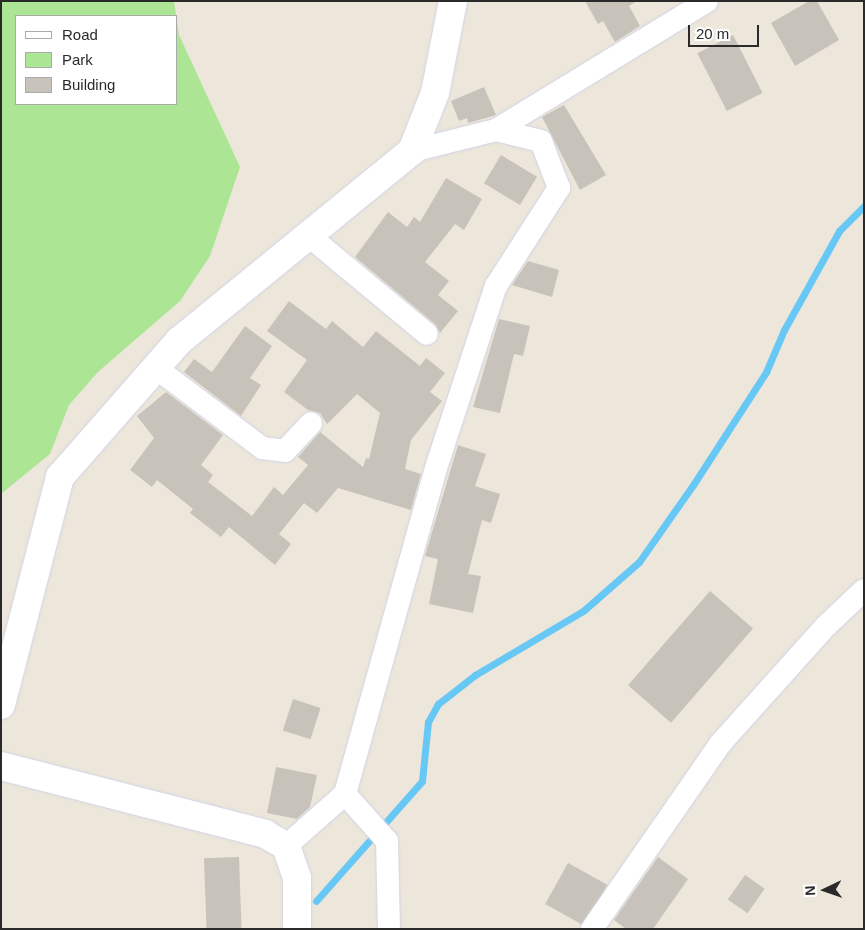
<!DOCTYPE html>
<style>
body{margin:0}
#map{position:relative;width:865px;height:930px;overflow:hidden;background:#ede6db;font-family:Helvetica,sans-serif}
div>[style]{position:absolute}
.green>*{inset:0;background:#ace694}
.stream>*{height:7px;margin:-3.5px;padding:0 3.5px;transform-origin:3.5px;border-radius:3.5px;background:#68c8f5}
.building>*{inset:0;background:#c8c3ba;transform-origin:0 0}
.roads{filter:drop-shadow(0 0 1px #d0d3e4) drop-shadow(0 0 1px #d0d3e4)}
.minor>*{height:22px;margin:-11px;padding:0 11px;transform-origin:11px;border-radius:11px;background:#fff}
.tertiary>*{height:28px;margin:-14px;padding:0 14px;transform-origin:14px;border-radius:14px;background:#fff}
span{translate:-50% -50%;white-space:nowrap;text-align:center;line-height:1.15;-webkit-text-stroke:4px #fff;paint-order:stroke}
.frame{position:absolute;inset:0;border:2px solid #2a2a2a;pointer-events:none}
.legend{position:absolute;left:15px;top:15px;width:162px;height:90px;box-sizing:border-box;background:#fff;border:1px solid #aaa;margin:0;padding:6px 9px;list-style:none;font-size:15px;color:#2a2a2a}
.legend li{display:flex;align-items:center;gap:10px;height:25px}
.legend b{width:25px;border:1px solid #aaa}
.north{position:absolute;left:800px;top:865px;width:50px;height:50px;-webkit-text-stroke:4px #fff;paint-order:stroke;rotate:267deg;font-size:14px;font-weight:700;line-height:20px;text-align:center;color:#2a2a2a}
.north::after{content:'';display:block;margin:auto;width:18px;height:22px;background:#2a2a2a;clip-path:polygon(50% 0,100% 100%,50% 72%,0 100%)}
.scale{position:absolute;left:688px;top:25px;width:71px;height:22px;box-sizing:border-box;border:2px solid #2a2a2a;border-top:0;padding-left:6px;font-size:15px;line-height:18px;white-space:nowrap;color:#2a2a2a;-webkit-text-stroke:4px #fff;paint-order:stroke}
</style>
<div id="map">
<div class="green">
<div style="clip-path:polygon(evenodd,1px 1px,174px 1px,179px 35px,240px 167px,210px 256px,180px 301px,98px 372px,69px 405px,50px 454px,1px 494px,1px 1px,16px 16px,176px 16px,176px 104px,16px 104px,16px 16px)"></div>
</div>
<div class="stream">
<div style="left:316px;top:901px;width:160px;rotate:-48.5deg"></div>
<div style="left:422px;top:781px;width:59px;rotate:-84.2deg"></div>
<div style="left:428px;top:722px;width:21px;rotate:-61deg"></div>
<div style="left:438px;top:704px;width:47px;rotate:-38.1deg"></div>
<div style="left:475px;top:675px;width:126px;rotate:-30.7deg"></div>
<div style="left:583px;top:611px;width:74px;rotate:-41.2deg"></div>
<div style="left:639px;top:562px;width:94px;rotate:-55deg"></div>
<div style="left:693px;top:485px;width:135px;rotate:-57.1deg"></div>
<div style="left:766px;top:372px;width:46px;rotate:-66.8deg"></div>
<div style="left:784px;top:330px;width:113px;rotate:-60.9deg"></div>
<div style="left:839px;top:231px;width:35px;rotate:-45deg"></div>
</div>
<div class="building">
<div style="clip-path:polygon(585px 1px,637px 1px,629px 6px,640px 26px,615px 42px,603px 21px,598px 24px)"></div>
<div style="clip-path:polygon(809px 1px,817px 1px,839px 40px,795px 66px,771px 23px)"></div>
<div style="left:733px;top:35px;width:65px;height:40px;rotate:63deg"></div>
<div style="clip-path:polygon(484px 87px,496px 115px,468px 123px,467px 118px,459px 121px,451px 101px)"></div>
<div style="clip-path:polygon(564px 105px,606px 175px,580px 190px,542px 117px)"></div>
<div style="left:501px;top:155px;width:42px;height:33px;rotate:31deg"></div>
<div style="clip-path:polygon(446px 178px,482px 199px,464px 230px,455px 224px,425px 262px,449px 281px,438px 295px,458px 311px,440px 333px,435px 324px,355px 257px,388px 212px,407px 227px,414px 217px,420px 222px)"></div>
<div style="clip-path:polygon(528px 261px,559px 270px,552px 297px,512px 285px)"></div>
<div style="clip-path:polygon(289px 301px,326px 329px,332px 321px,363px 347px,376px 331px,420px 366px,426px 358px,445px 373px,430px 392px,442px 401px,411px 440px,405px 469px,421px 474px,411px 510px,338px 488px,317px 513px,304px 503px,279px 534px,291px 544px,275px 565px,229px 527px,221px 537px,190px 513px,193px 509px,157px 480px,152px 487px,130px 470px,154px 438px,137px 416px,166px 392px,223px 435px,201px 465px,213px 475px,208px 482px,252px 516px,274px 487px,283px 495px,308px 465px,298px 457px,320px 432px,363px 467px,366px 458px,369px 459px,380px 413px,357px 394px,327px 424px,320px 413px,308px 410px,284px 392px,307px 360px,267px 331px)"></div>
<div style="clip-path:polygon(499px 319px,530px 326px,523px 356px,514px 354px,500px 413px,473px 407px)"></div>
<div style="clip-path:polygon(245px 326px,272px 346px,250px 378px,261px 385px,241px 416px,184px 372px,194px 359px,212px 372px)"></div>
<div style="clip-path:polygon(458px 445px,486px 454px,475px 486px,500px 494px,491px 523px,482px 520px,468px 574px,481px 576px,473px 613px,429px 604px,438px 559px,425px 556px)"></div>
<div style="left:710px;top:591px;width:57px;height:125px;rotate:41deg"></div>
<div style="left:293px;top:699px;width:29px;height:33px;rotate:18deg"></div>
<div style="clip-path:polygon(276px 767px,317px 775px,310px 807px,297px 819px,267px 813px)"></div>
<div style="left:239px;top:857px;width:72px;height:35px;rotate:88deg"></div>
<div style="clip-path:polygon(658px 857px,688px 879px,653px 929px,626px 929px,614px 920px)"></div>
<div style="left:568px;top:863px;width:45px;height:47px;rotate:29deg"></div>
<div style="left:745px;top:875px;width:24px;height:30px;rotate:35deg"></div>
</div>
<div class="roads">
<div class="minor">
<div style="left:412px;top:151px;width:87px;rotate:-14deg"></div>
<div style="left:496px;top:130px;width:247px;rotate:-31.4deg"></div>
<div style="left:309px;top:236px;width:153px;rotate:39.7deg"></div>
<div style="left:156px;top:368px;width:133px;rotate:37deg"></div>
<div style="left:262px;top:448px;width:23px;rotate:7deg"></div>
<div style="left:285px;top:451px;width:38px;rotate:-47deg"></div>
<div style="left:286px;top:846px;width:79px;rotate:-41.4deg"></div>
<div style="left:389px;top:929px;width:88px;rotate:-91.3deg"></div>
<div style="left:387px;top:841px;width:63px;rotate:-131.8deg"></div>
<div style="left:345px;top:794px;width:338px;rotate:-74.4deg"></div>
<div style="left:436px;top:468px;width:192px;rotate:-71.8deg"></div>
<div style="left:496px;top:286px;width:117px;rotate:-57.3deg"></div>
<div style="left:559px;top:188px;width:50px;rotate:-111deg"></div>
<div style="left:541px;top:141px;width:46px;rotate:-166.3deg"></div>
<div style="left:592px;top:929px;width:225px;rotate:-55.3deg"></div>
<div style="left:720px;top:744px;width:159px;rotate:-48.1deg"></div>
<div style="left:826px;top:626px;width:52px;rotate:-43.5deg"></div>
</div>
<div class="tertiary">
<div style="left:1px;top:705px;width:236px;rotate:-75.5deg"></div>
<div style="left:60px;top:477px;width:181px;rotate:-48.8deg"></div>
<div style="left:179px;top:341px;width:301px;rotate:-39.2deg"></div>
<div style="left:412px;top:151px;width:62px;rotate:-68.4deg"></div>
<div style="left:435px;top:93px;width:94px;rotate:-78.9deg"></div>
<div style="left:1px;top:766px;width:273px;rotate:14.4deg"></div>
<div style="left:265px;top:834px;width:24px;rotate:30deg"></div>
<div style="left:286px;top:846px;width:34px;rotate:71deg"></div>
<div style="left:297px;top:878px;width:51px;rotate:90deg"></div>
</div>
</div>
<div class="frame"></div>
<ul class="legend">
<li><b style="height:6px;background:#fff"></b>Road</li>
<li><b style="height:14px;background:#ace694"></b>Park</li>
<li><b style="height:14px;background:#c8c3ba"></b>Building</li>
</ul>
<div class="north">N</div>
<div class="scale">20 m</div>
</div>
